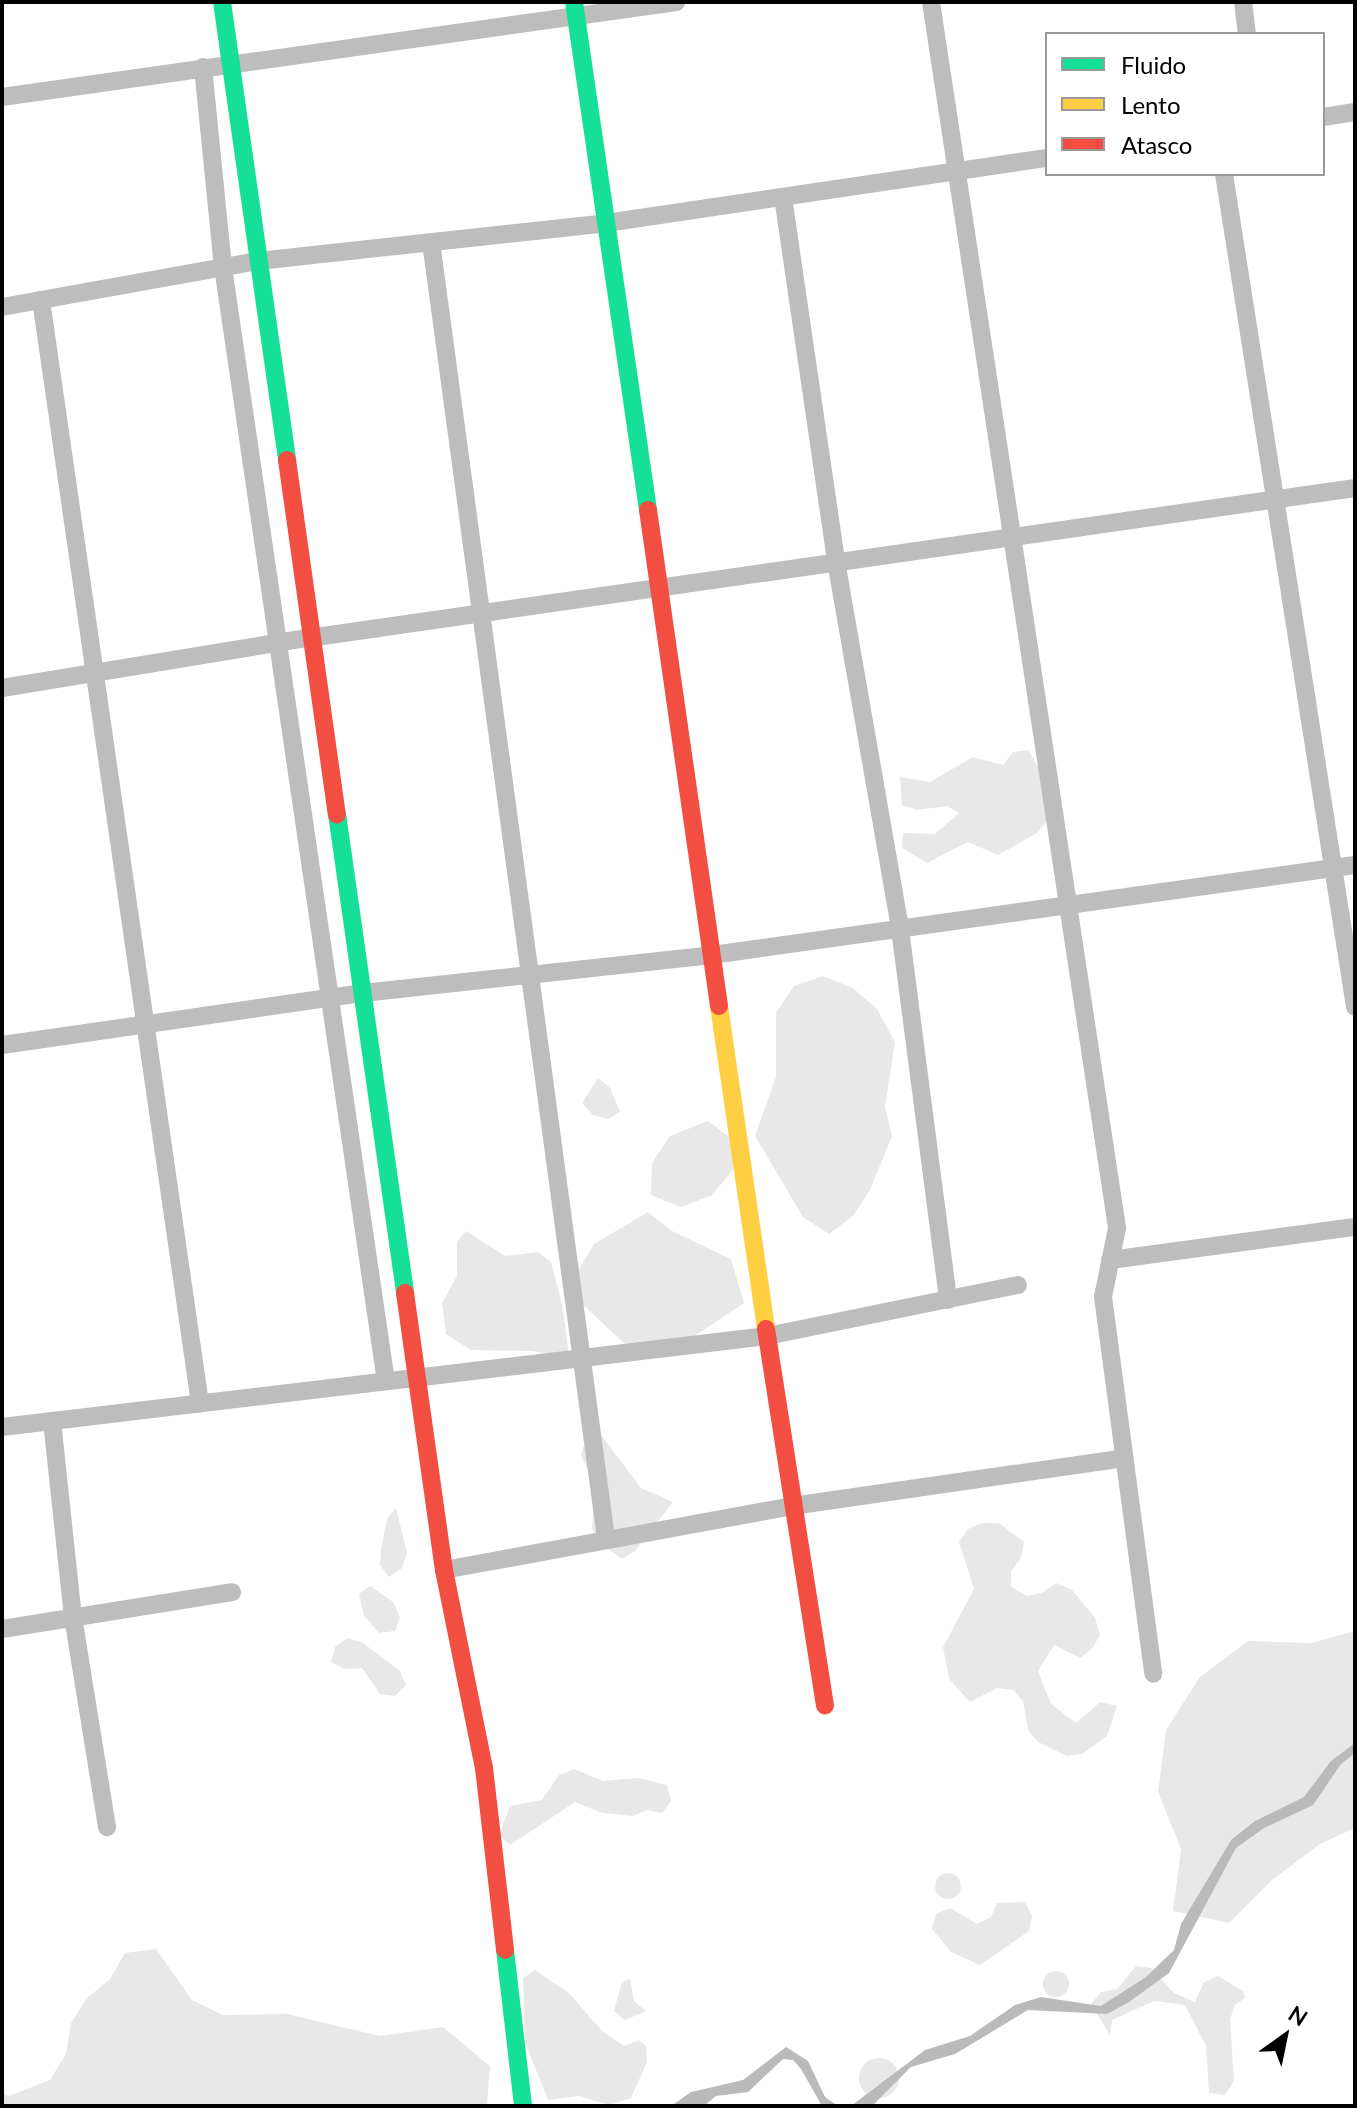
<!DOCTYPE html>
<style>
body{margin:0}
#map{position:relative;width:1357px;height:2108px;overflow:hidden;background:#fff;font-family:Lato,sans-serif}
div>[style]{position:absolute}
.green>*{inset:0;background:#e8e8e8}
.round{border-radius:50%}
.water>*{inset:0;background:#bababa}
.street>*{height:18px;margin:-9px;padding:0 9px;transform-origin:9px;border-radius:9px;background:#bdbdbd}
.fast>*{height:18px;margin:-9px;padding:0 9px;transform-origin:9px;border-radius:9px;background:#16e098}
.slow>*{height:18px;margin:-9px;padding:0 9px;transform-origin:9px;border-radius:9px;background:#ffcf43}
.jam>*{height:18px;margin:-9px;padding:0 9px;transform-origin:9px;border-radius:9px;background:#f24e42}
span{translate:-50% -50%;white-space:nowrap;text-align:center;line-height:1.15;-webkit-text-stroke:7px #fff;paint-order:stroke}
.frame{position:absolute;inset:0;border:4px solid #000;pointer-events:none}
.legend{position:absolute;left:1045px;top:32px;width:280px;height:144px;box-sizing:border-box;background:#fff;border:2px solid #999;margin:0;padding:10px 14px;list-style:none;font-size:24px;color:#000}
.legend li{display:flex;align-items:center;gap:16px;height:40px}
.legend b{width:40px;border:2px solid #999}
.north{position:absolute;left:1245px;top:1996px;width:80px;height:80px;-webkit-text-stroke:6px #fff;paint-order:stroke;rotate:33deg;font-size:22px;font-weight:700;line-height:32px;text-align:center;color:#000}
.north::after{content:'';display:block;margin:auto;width:28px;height:36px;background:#000;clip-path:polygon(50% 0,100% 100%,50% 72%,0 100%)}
</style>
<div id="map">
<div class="green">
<div style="clip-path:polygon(1028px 750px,1045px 778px,1048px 820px,1037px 833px,998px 855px,968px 842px,927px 863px,902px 848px,903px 833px,935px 834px,959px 813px,947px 806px,917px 810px,902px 805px,900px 777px,930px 782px,973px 757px,1003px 765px,1013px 752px)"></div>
<div style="clip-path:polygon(823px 976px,853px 988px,877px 1009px,895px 1042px,885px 1107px,892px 1136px,870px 1190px,853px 1216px,829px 1234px,803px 1217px,755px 1136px,776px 1077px,776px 1013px,794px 986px)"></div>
<div style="clip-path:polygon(598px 1078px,610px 1088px,620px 1112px,608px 1119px,593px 1115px,582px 1103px)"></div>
<div style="clip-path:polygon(708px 1121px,732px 1139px,733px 1170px,712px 1195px,681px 1207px,651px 1195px,652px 1163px,670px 1136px)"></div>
<div style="clip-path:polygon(648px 1212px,672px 1231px,731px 1259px,744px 1303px,690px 1339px,625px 1344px,582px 1304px,577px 1273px,594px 1244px)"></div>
<div style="clip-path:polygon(466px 1231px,505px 1256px,538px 1252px,551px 1262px,563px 1308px,569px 1357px,532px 1351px,471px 1350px,446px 1334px,442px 1303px,457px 1276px,457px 1242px)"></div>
<div style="clip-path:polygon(601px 1435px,641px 1488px,673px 1502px,635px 1551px,622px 1559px,599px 1542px,592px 1528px,596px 1483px,581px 1456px,585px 1440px)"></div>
<div style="clip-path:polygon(396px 1508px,407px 1553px,402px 1568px,389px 1577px,380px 1565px,381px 1549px,387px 1519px)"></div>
<div style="clip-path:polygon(983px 1523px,999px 1523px,1024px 1542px,1021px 1558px,1011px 1571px,1011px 1586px,1026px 1596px,1042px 1593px,1056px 1583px,1072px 1590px,1095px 1618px,1100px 1635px,1092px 1649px,1080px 1658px,1054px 1645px,1038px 1671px,1051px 1704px,1076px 1723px,1100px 1702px,1117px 1706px,1107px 1736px,1082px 1754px,1067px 1756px,1038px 1742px,1028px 1730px,1023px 1701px,1013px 1690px,997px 1688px,970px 1702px,949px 1679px,943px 1647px,974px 1589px,959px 1542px,968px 1529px)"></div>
<div style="clip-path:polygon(370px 1586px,393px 1602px,400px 1617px,395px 1631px,379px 1633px,364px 1616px,359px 1594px)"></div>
<div style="clip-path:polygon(1355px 1631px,1355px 1828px,1320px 1844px,1272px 1880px,1229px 1923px,1173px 1911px,1181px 1849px,1158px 1792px,1166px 1730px,1200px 1677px,1248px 1641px,1311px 1643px)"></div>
<div style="clip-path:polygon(348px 1638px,363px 1643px,400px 1671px,406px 1685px,395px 1696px,380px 1694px,362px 1668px,345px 1669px,331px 1662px,335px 1647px)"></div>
<div style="clip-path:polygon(574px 1769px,603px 1781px,638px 1778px,667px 1785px,671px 1801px,662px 1813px,647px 1810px,633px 1816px,602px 1813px,575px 1802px,510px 1845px,499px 1835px,510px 1806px,542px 1800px,559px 1775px)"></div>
<div class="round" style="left:935px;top:1873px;width:26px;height:26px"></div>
<div style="clip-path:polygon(1025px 1902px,1032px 1916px,1029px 1931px,980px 1965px,951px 1952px,932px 1929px,936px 1914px,950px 1908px,977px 1924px,991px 1917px,997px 1903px)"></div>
<div style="clip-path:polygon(156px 1949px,192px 2000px,223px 2015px,287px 2014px,380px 2036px,443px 2027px,490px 2066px,487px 2106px,2px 2106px,2px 2093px,9px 2096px,50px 2080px,66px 2054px,71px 2023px,87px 1998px,110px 1979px,125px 1953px)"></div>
<div style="clip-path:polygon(1136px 1966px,1151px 1968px,1174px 1993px,1195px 2002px,1204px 1982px,1218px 1976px,1243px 1991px,1245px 1998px,1235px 2005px,1230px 2019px,1234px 2081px,1225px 2095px,1209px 2093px,1206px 2046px,1185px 2005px,1154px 2001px,1112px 2020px,1110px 2035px,1091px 2004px,1101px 1992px,1117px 1989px)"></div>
<div style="clip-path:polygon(535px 1970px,569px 1993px,602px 2031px,624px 2046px,639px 2040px,646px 2046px,647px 2062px,631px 2098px,609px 2105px,579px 2096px,548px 2100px,525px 2042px,523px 1978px)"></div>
<div class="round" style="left:1043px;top:1971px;width:26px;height:26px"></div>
<div style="clip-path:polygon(630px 1979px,634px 2001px,646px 2011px,625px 2020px,614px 2011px,622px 1982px)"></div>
<div class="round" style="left:859px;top:2058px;width:40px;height:40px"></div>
</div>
<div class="water">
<div style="clip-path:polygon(1355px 1743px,1355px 1753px,1341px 1764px,1313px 1805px,1264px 1828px,1236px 1848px,1169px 1973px,1129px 2002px,1107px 2014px,1028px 2010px,955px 2054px,911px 2067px,872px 2106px,851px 2106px,925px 2050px,970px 2036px,1015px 2005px,1041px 1997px,1101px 2006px,1146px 1977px,1174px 1950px,1181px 1924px,1231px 1840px,1255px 1821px,1304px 1797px,1331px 1761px)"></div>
<div style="clip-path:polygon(786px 2047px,808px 2061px,825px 2097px,838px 2106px,822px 2106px,801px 2069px,793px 2060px,783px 2059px,748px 2092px,716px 2096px,704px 2106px,671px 2106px,691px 2092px,743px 2080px)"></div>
</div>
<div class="street">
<div style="left:931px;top:2px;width:1240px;rotate:81.37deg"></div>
<div style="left:1117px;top:1228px;width:70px;rotate:101.5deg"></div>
<div style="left:1103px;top:1297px;width:380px;rotate:82.4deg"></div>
<div style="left:1243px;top:2px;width:32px;rotate:83deg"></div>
<div style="left:203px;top:67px;width:201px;rotate:84.3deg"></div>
<div style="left:223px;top:267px;width:1126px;rotate:81.68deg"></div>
<div style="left:2px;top:97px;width:681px;rotate:-8.02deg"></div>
<div style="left:1323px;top:117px;width:32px;rotate:-9deg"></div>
<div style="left:1224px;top:174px;width:843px;rotate:81.06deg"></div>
<div style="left:783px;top:197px;width:368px;rotate:81.7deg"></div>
<div style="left:836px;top:561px;width:374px;rotate:80.1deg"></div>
<div style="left:900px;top:929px;width:374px;rotate:82.6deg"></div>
<div style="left:431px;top:242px;width:1308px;rotate:82.31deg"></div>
<div style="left:41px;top:300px;width:1115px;rotate:81.8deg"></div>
<div style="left:2px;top:307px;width:260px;rotate:-10.2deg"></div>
<div style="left:258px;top:261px;width:350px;rotate:-6.2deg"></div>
<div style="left:606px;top:223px;width:446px;rotate:-8.4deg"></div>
<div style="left:2px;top:688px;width:311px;rotate:-9.3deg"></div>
<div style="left:309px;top:638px;width:1057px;rotate:-8.16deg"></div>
<div style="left:2px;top:1045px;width:365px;rotate:-8.2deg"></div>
<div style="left:363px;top:993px;width:351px;rotate:-6.2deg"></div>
<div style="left:712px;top:955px;width:649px;rotate:-7.97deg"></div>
<div style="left:1110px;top:1260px;width:247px;rotate:-7.7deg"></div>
<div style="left:52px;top:1421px;width:197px;rotate:83.9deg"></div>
<div style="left:73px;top:1617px;width:213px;rotate:80.8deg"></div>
<div style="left:2px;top:1427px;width:770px;rotate:-6.78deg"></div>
<div style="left:767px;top:1336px;width:256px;rotate:-11.5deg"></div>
<div style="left:444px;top:1570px;width:354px;rotate:-10.4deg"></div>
<div style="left:792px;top:1506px;width:336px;rotate:-8.2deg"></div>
<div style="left:2px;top:1629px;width:233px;rotate:-9.1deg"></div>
</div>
<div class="fast">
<div style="left:222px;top:2px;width:463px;rotate:81.9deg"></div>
<div style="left:574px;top:2px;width:513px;rotate:81.71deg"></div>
<div style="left:337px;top:814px;width:484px;rotate:81.9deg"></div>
<div style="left:505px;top:1950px;width:157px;rotate:83.4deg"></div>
</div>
<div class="slow">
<div style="left:719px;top:1006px;width:326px;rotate:81.7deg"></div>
</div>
<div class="jam">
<div style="left:287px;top:460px;width:358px;rotate:82deg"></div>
<div style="left:648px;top:510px;width:501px;rotate:81.85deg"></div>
<div style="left:405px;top:1293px;width:280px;rotate:82deg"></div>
<div style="left:444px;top:1570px;width:202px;rotate:78.6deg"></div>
<div style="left:484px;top:1768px;width:183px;rotate:83.4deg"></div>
<div style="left:766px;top:1329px;width:381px;rotate:81.1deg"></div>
</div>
<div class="frame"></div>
<ul class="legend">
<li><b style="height:10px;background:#16e098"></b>Fluido</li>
<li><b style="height:10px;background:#ffcf43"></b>Lento</li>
<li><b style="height:10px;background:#f24e42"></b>Atasco</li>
</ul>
<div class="north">N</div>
</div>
